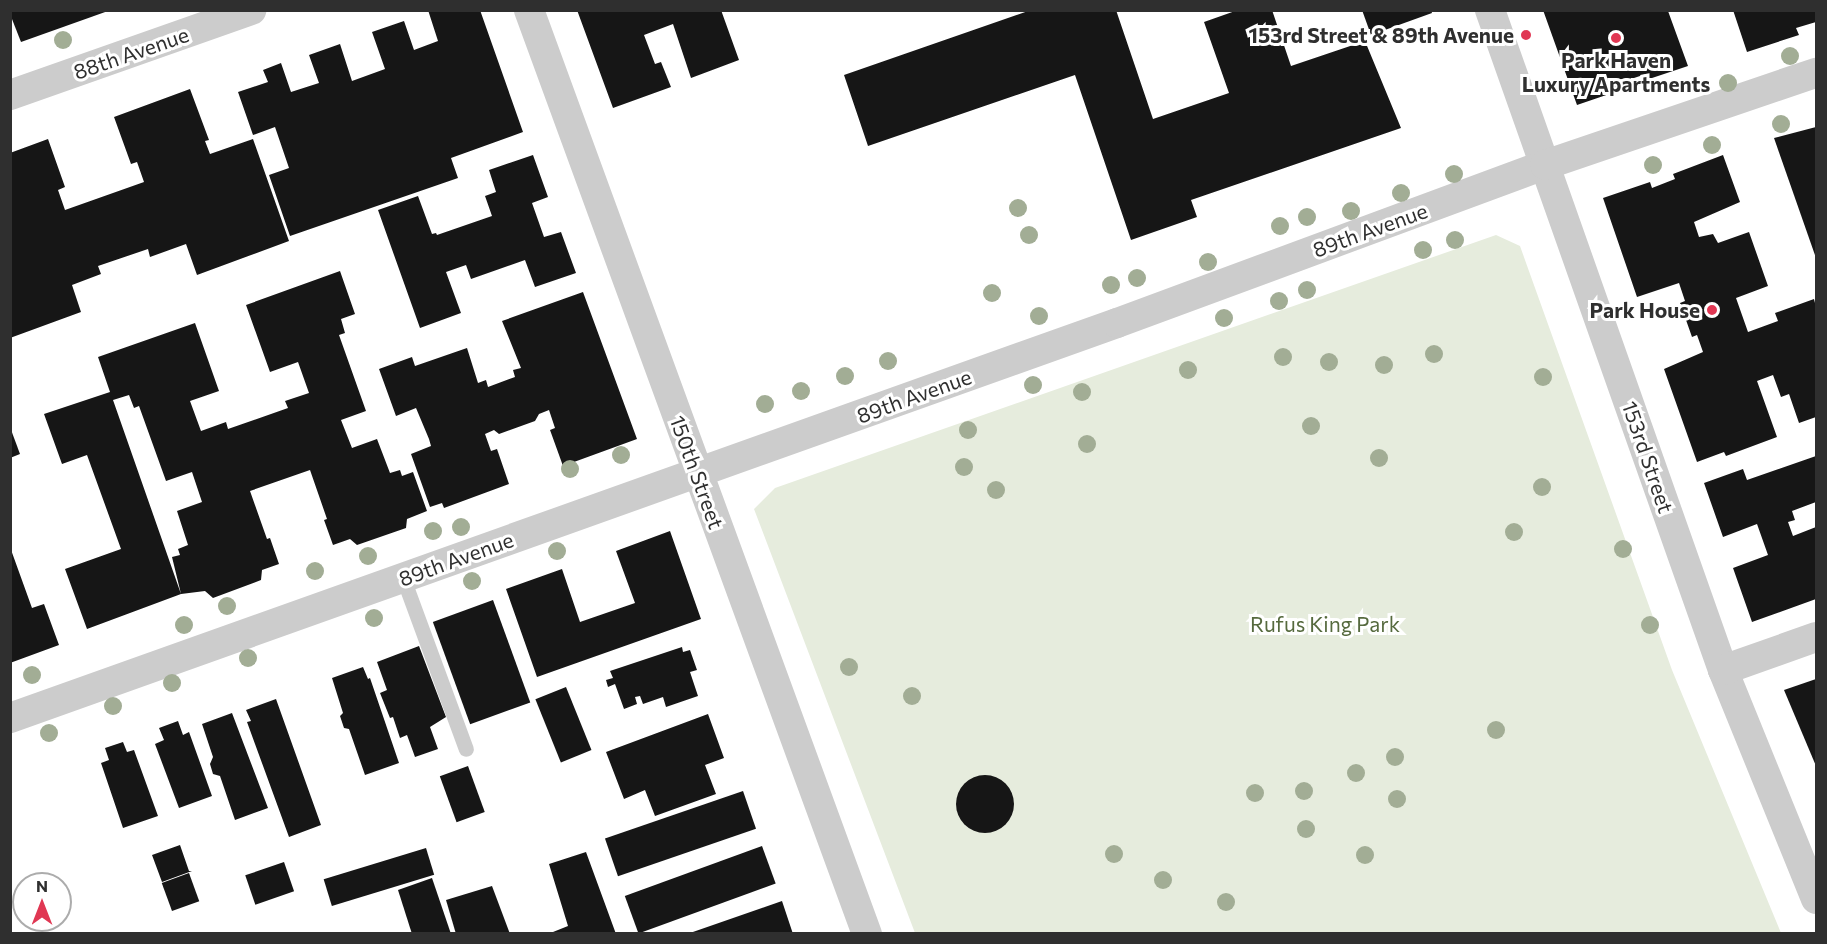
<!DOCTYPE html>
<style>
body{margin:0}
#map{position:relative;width:1827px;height:944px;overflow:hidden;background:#fff;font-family:Commissioner,sans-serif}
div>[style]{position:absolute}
.green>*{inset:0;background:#e6ecdd}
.building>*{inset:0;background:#161616;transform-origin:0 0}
.round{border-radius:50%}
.lane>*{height:15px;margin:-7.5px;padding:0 7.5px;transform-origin:7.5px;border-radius:7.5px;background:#ccc}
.street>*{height:30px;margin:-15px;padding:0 15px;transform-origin:15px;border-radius:15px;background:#ccc}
.trees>*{width:18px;height:18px;margin:-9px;border-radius:50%;background:#a2ad95}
.dots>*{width:16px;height:16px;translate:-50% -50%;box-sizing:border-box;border:3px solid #fff;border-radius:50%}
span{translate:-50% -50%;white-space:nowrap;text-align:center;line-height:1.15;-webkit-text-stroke:6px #fff;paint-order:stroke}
.poi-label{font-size:21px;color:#2f2f2f;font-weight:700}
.right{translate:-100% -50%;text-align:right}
.street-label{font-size:21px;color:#2f2f2f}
.park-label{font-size:21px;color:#566a3e}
.frame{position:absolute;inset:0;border:12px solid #2f2f2f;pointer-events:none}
.north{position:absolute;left:12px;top:872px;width:60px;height:60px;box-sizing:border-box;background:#fff;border:2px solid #acacac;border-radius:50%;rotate:0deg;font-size:16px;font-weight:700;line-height:24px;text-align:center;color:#2f2f2f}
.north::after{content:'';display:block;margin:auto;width:21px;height:27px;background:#e03753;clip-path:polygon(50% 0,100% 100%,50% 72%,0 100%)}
</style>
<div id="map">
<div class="green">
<div style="clip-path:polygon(1496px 235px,1520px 246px,1672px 670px,1781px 933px,915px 933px,754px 509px,775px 488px)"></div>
</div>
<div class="building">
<div style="clip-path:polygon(13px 10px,108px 10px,108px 11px,21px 42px,10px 14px)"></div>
<div style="clip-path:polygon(428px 10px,480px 10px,523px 132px,451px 158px,458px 178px,290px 236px,269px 175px,289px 168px,275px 127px,253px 135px,238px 92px,268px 82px,263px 70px,281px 63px,291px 92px,319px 83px,309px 55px,340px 44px,352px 81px,385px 69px,372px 32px,404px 21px,414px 50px,438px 41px)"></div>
<div style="clip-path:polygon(577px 10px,721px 10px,739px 60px,691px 78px,673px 24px,644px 35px,655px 64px,661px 62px,671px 87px,613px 108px)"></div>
<div style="clip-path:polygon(1031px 10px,1116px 10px,1153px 119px,1229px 93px,1204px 22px,1238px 10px,1272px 10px,1291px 66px,1365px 41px,1401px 128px,1191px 200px,1197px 217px,1131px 240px,1075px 75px,868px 146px,844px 75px)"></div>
<div style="clip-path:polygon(1362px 10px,1431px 10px,1432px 13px,1371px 35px)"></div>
<div style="clip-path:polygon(1543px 10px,1668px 11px,1688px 66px,1649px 79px,1646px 74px,1619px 83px,1621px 90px,1577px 105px)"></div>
<div style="clip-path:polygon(1733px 10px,1816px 10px,1816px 22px,1796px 28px,1799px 35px,1747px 52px)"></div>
<div style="clip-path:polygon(190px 89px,209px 140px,205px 141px,210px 154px,253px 139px,289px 241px,197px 275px,186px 244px,150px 257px,148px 249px,98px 266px,101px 274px,72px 285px,81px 312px,10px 338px,10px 153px,48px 139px,65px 187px,58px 190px,65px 210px,144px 182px,137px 162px,131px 164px,114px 117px)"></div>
<div style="clip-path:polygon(1816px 127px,1816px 258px,1774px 138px)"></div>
<div style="clip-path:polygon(533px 155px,548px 197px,532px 203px,544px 237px,561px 232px,576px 273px,535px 287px,525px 260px,471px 279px,466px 265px,446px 272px,461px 313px,420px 328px,378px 210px,418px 196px,432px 234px,436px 233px,437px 235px,492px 216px,485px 196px,496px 192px,489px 170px)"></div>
<div style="clip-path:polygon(1723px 155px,1740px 202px,1694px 222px,1699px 237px,1713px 234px,1718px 243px,1749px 232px,1768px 286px,1736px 298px,1748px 332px,1778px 321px,1775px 313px,1814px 299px,1816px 307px,1816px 417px,1799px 423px,1789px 394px,1781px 397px,1773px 375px,1757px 381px,1777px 437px,1726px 456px,1724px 452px,1697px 462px,1664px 369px,1703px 352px,1697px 335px,1692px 337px,1680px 303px,1685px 301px,1679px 283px,1637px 297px,1603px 198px,1650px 182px,1652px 188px,1675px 179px,1673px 174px)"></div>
<div style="clip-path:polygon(340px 271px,355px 314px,341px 319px,345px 333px,339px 335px,366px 411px,341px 420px,352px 448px,377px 439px,390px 473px,400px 470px,402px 476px,413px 472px,427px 511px,407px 519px,406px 528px,357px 545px,350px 539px,333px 545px,324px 520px,327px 519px,310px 470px,250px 491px,267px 539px,270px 538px,279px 564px,262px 570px,261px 580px,213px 598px,205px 591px,181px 594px,172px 557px,180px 555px,178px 549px,188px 545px,177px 511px,202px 502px,192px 472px,166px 481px,139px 406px,134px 408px,129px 395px,113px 400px,181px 594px,87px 629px,65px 569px,121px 549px,87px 455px,62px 464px,44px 414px,110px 392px,98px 357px,195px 323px,219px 391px,190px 401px,201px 431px,226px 422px,228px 429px,288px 408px,285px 401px,309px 393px,298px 362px,270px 372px,246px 305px)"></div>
<div style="clip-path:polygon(583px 292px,637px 439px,563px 466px,550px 430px,555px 428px,549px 410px,539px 414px,535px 421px,499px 434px,494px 430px,485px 434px,491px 451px,497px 449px,509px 484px,444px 508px,442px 503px,430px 507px,411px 454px,431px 446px,429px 439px,416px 408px,396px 416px,379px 369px,412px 357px,415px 366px,467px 348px,478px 383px,486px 380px,488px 387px,515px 377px,513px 370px,521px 368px,502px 321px)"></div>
<div style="clip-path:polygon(10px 427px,20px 454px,10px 458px)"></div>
<div style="clip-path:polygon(1816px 456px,1816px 502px,1792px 511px,1795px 520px,1788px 522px,1793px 536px,1816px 527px,1816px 599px,1752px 622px,1733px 568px,1768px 555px,1757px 524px,1723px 537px,1704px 483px,1743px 469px,1747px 480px)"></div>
<div style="clip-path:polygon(670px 531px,701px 619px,537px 677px,506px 589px,562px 569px,580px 622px,635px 603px,616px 551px)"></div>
<div style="clip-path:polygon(10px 547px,32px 608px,44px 604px,59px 645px,10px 663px)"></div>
<div style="left:493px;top:600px;width:109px;height:64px;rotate:70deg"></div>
<div style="clip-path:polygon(419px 646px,446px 717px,430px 727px,438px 749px,415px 757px,407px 735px,400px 738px,393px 717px,390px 718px,380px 693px,387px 690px,377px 662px)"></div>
<div style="clip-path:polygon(682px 647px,683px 652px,690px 650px,697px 670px,690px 672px,698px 696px,666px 707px,663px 697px,643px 704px,640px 696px,635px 697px,637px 704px,624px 709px,615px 684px,608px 687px,606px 680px,613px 678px,610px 671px)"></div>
<div style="clip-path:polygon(363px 667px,368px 679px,370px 678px,399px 763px,365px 775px,349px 729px,344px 728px,340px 716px,343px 713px,332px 678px)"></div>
<div style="clip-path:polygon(1816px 679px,1816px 766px,1784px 690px)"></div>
<div style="left:566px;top:687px;width:68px;height:33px;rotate:68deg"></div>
<div style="clip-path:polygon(276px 699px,321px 825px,289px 837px,247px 722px,251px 721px,246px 710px)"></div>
<div style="clip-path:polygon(232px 713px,268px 808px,235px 820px,220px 776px,213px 774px,210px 764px,213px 757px,202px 724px)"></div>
<div style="clip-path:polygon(708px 714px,724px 758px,705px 765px,716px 794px,655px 816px,645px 790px,624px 799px,606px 752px)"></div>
<div style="clip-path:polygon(178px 721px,183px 735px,189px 732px,212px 796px,179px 808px,155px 744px,164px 740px,159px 728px)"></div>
<div style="clip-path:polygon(123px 742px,127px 752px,134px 750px,158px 816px,123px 828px,101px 763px,109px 760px,105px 748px)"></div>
<div style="left:468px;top:766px;width:49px;height:30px;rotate:70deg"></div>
<div class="round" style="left:956px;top:775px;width:58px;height:58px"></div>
<div style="left:743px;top:791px;width:40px;height:146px;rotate:71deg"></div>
<div style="clip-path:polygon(180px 845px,189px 871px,192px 871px,162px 882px,152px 855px)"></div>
<div style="left:762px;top:846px;width:40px;height:146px;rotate:70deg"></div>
<div style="left:426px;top:848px;width:28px;height:107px;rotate:73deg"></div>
<div style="clip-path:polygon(586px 852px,616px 934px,548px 934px,568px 926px,549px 864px)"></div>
<div style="left:284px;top:862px;width:31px;height:41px;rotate:71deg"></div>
<div style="left:189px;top:873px;width:30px;height:29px;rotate:70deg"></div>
<div style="clip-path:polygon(432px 878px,451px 934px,412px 934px,398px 890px)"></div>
<div style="clip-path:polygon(492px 886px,510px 934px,456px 934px,446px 900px)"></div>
<div style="clip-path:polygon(782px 901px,793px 934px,690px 934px,690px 933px)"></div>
</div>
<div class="lane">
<div style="left:403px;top:578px;width:182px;rotate:69.8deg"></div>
</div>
<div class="street">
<div style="left:529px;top:10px;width:984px;rotate:69.91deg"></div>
<div style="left:1490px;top:10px;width:700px;rotate:70.56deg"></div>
<div style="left:1723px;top:670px;width:247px;rotate:67.9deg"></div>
<div style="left:10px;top:95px;width:256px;rotate:-19.4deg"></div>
<div style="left:1723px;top:670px;width:99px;rotate:-19.5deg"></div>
<div style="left:10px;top:718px;width:1175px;rotate:-19.64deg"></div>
<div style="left:1117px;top:323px;width:456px;rotate:-20.3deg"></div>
<div style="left:1545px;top:165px;width:286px;rotate:-18.8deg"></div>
</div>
<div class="trees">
<div style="left:63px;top:40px"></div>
<div style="left:1790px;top:56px"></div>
<div style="left:1728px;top:83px"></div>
<div style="left:1781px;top:124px"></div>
<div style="left:1712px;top:145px"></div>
<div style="left:1653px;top:165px"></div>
<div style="left:1454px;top:174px"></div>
<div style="left:1401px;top:193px"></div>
<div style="left:1018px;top:208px"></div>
<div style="left:1351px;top:211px"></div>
<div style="left:1307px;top:217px"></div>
<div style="left:1280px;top:226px"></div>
<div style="left:1029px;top:235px"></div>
<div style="left:1455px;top:240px"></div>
<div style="left:1423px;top:250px"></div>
<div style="left:1208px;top:262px"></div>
<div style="left:1137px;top:278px"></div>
<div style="left:1111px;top:285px"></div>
<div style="left:1307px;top:290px"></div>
<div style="left:992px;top:293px"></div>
<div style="left:1279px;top:301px"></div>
<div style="left:1039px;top:316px"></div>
<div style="left:1224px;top:318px"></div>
<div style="left:1434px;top:354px"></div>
<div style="left:1283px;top:357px"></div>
<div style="left:888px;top:361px"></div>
<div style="left:1329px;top:362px"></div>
<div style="left:1384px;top:365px"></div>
<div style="left:1188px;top:370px"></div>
<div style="left:845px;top:376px"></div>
<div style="left:1543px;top:377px"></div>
<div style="left:1033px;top:385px"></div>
<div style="left:801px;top:391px"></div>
<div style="left:1082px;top:392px"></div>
<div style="left:765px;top:404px"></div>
<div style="left:1311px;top:426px"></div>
<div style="left:968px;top:430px"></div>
<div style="left:1087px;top:444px"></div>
<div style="left:621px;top:455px"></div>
<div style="left:1379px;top:458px"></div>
<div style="left:964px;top:467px"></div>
<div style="left:570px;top:469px"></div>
<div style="left:1542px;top:487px"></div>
<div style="left:996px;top:490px"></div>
<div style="left:461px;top:527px"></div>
<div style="left:433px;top:531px"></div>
<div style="left:1514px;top:532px"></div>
<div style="left:1623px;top:549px"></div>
<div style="left:557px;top:551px"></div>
<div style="left:368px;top:556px"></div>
<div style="left:315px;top:571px"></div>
<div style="left:472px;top:581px"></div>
<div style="left:227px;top:606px"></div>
<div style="left:374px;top:618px"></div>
<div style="left:184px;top:625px"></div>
<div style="left:1650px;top:625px"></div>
<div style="left:248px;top:658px"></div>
<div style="left:849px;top:667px"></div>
<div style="left:32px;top:675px"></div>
<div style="left:172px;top:683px"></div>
<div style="left:912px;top:696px"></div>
<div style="left:113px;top:706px"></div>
<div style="left:1496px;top:730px"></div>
<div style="left:49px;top:733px"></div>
<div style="left:1395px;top:757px"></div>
<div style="left:1356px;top:773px"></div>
<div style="left:1304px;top:791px"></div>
<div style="left:1255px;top:793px"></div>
<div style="left:1397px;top:799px"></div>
<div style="left:1306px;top:829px"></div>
<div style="left:1114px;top:854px"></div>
<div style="left:1365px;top:855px"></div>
<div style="left:1163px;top:880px"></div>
<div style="left:1226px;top:902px"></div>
</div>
<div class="dots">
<div style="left:1526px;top:35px;background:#e03753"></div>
<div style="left:1616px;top:38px;background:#e03753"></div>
<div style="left:1712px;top:310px;background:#e03753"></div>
</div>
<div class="poi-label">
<span class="right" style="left:1514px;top:35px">153rd Street &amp; 89th Avenue</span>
<span style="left:1616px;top:72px">Park Haven<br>Luxury Apartments</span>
<span class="right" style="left:1700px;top:310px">Park House</span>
</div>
<div class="street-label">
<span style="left:131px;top:53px;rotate:-19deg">88th Avenue</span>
<span style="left:1370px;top:230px;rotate:-20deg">89th Avenue</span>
<span style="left:914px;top:396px;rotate:-20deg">89th Avenue</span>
<span style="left:1648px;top:457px;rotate:71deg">153rd Street</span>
<span style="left:697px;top:472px;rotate:70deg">150th Street</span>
<span style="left:456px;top:559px;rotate:-20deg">89th Avenue</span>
</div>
<div class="park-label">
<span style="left:1325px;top:624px">Rufus King Park</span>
</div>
<div class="frame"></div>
<div class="north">N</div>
</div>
